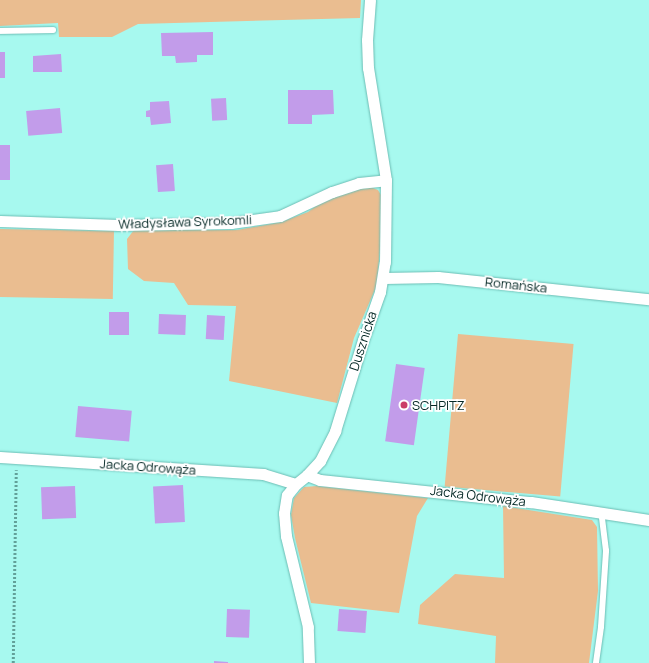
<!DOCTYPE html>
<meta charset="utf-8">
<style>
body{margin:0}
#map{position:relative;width:649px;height:663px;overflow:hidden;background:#a7f9ef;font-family:Manrope,sans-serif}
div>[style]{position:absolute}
.green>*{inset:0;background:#eabd90;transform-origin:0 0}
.building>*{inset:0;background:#c29cea;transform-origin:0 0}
.path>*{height:2.5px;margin-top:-1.25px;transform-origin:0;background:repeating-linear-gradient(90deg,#62a099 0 2px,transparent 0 4px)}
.roads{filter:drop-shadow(0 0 1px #6cbdb4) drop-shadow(0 0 1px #6cbdb4)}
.lane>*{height:5.5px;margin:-2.75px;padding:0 2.75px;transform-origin:2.75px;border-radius:2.75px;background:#fff}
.street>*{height:11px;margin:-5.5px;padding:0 5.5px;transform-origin:5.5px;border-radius:5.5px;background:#fff}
.dots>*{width:11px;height:11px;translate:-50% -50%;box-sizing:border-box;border:2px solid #fff;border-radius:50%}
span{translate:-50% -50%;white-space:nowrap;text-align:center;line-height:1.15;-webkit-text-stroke:3.5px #fff;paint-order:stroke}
.street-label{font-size:13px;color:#042825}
.poi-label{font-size:13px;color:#042825}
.left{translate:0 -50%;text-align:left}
</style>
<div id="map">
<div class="green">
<div style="clip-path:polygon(0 0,361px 0,360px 18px,138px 24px,112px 37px,59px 37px,58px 23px,0 26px)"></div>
<div style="clip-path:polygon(368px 186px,378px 190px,384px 200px,377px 285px,354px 338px,337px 403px,229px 381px,236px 306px,188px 305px,174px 283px,144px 281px,128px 269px,127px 239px,134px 230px,237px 230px,281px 222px,308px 212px,329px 196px)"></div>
<div style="left:0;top:229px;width:114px;height:68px;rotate:1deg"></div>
<div style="left:458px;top:334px;width:116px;height:153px;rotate:5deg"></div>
<div style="clip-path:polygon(317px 486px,428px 498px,417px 516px,399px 613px,311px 603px,295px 538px,291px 515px,294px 498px,304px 487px)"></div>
<div style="clip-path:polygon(503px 506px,592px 520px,597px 527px,598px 591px,589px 663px,495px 663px,496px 636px,418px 624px,420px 605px,455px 574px,504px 578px)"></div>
</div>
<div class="building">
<div style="clip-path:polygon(213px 32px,213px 55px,197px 55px,197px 62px,176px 63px,175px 56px,162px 56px,161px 33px)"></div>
<div style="left:0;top:52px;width:5px;height:26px"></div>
<div style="clip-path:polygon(61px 54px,62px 72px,33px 72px,33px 56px)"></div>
<div style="clip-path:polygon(288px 90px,333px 90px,334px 114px,312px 115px,312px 124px,288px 124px)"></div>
<div style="left:226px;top:98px;width:22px;height:15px;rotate:87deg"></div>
<div style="clip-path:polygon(169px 101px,171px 123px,151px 125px,150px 117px,146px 117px,146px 111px,150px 110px,150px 102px)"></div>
<div style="left:60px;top:108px;width:25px;height:34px;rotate:85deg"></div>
<div style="left:0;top:145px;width:10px;height:35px"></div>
<div style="left:173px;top:164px;width:27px;height:17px;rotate:86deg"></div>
<div style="left:109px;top:312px;width:20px;height:23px"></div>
<div style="left:159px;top:314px;width:27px;height:20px;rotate:2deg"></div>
<div style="left:207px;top:315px;width:18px;height:24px;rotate:3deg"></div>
<div style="left:396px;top:364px;width:29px;height:78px;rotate:8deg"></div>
<div style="left:78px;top:406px;width:54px;height:31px;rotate:5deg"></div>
<div style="left:183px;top:485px;width:37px;height:30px;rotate:87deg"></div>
<div style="left:75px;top:486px;width:32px;height:34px;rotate:88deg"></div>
<div style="left:227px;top:609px;width:23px;height:28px;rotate:2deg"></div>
<div style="left:339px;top:609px;width:28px;height:22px;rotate:4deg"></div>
<div style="clip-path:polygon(214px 661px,228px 662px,228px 663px,214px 663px)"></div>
</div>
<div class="path">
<div style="left:13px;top:663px;width:193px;rotate:-89.1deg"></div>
</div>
<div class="roads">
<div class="lane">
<div style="left:0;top:31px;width:53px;rotate:-1.1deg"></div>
<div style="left:596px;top:663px;width:36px;rotate:-82deg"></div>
<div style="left:601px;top:627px;width:76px;rotate:-86.2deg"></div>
<div style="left:606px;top:551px;width:38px;rotate:-97deg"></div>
</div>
<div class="street">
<div style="left:0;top:221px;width:119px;rotate:1.9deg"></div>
<div style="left:119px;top:225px;width:112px;rotate:-1deg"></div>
<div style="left:231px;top:223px;width:49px;rotate:-8.1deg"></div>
<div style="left:280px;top:216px;width:57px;rotate:-24.8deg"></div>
<div style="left:332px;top:192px;width:28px;rotate:-18deg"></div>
<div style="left:359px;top:183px;width:27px;rotate:-6deg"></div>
<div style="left:384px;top:278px;width:54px;rotate:-1.1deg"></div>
<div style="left:438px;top:277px;width:212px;rotate:6deg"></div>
<div style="left:0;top:457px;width:264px;rotate:3.7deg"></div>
<div style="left:263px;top:474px;width:34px;rotate:17deg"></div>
<div style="left:307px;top:475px;width:14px;rotate:21deg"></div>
<div style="left:320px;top:480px;width:212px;rotate:6deg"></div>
<div style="left:531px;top:502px;width:119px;rotate:8.7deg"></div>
<div style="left:309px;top:663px;width:36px;rotate:-92deg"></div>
<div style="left:308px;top:627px;width:94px;rotate:-103.6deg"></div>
<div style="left:286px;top:536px;width:23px;rotate:-95deg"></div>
<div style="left:284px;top:513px;width:18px;rotate:-81deg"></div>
<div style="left:287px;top:495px;width:14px;rotate:-51deg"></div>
<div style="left:296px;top:484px;width:14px;rotate:-39deg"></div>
<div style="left:307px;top:475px;width:19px;rotate:-47deg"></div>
<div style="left:320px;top:461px;width:34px;rotate:-63deg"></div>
<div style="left:335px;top:431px;width:95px;rotate:-72.9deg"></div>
<div style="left:363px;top:340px;width:51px;rotate:-70.5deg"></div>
<div style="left:380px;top:292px;width:30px;rotate:-81deg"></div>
<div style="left:385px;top:262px;width:82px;rotate:-89.3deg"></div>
<div style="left:386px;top:180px;width:113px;rotate:-99.1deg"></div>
<div style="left:368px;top:68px;width:28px;rotate:-92deg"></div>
<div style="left:367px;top:40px;width:40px;rotate:-85.7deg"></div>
</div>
</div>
<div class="dots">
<div style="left:404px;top:405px;background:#cb3d69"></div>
</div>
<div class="street-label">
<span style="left:185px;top:222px;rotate:-2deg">Władysława Syrokomli</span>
<span style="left:516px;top:285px;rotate:6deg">Romańska</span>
<span style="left:363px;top:341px;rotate:-72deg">Dusznicka</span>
<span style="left:148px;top:467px;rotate:4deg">Jacka Odrowąża</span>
<span style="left:478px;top:496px;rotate:7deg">Jacka Odrowąża</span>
</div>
<div class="poi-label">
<span class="left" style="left:412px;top:405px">SCHPITZ</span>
</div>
</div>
